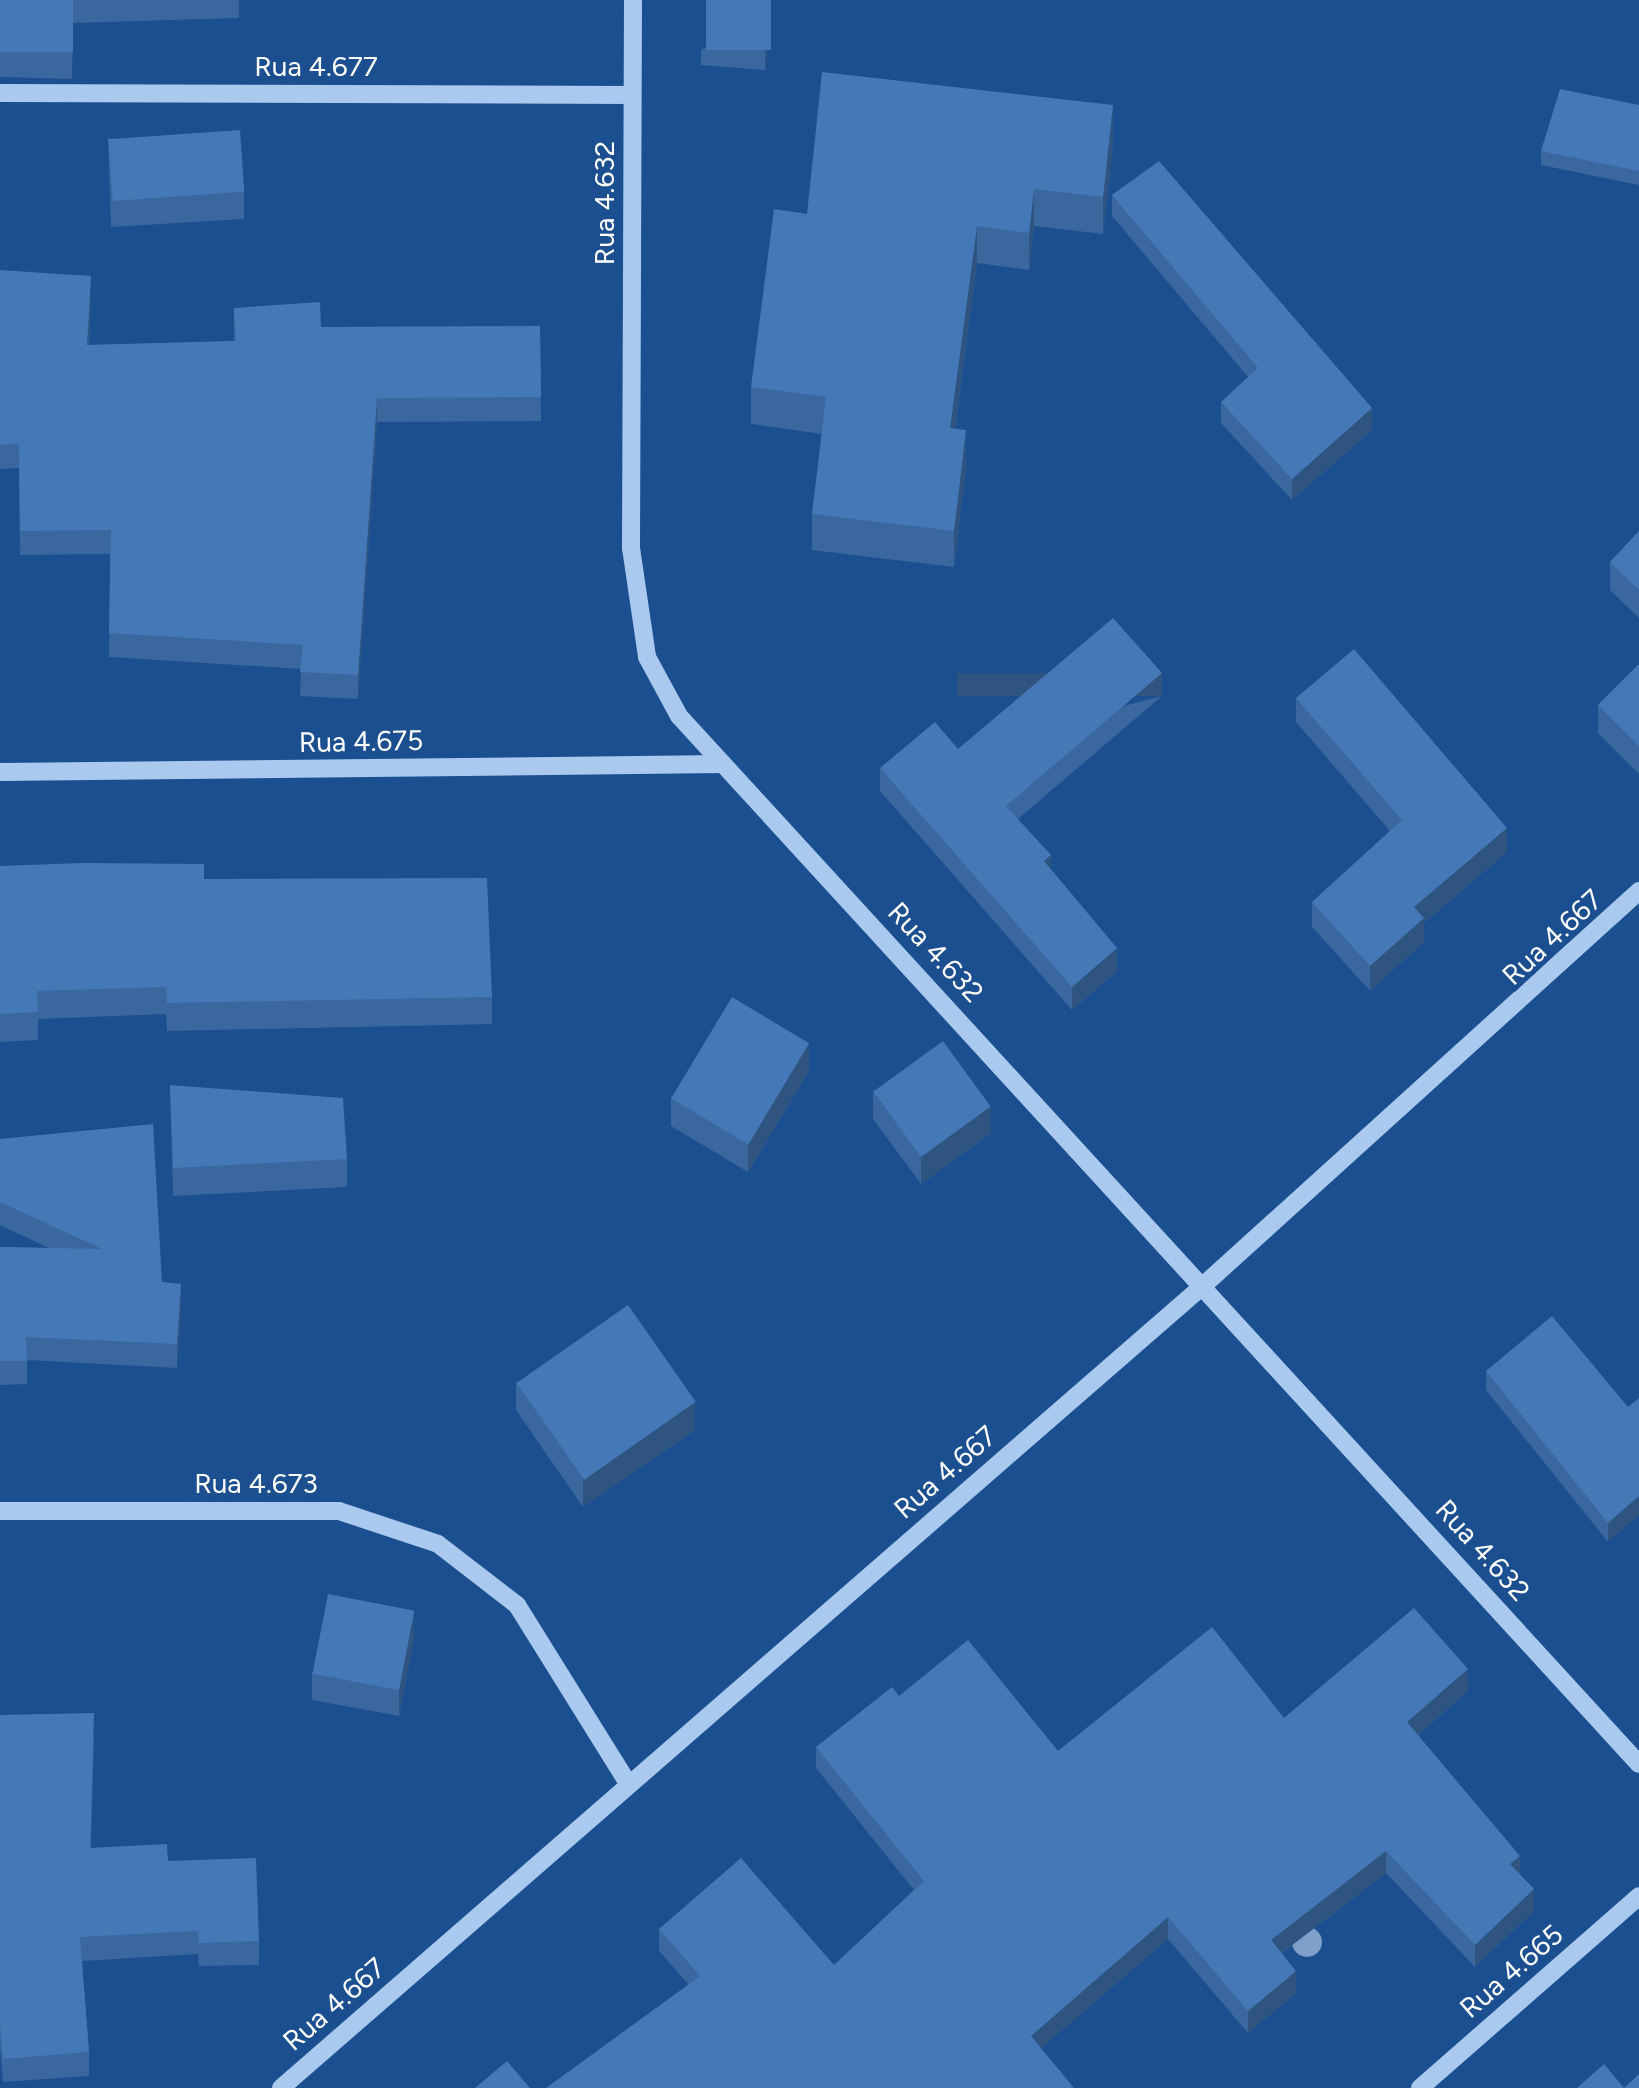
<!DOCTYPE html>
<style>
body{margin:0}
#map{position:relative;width:1639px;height:2088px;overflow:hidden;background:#1b4f8f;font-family:Figtree,sans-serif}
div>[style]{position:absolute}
.minor>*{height:18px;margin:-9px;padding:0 9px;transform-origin:9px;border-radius:9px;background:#a9c9ee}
.trees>*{width:30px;height:30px;margin:-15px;border-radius:50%;background:#7ea0ca}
.wall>*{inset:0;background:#3a679d}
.shaded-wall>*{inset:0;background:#305480;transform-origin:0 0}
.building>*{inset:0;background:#4478b7;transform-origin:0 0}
span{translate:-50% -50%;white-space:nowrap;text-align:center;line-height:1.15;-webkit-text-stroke:10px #1b4f8f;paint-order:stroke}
.street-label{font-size:28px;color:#fff}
</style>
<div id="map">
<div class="minor">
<div style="left:633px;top:0;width:548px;rotate:90.21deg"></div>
<div style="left:631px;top:548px;width:110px;rotate:81.6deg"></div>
<div style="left:647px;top:657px;width:67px;rotate:61.5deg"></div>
<div style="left:679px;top:716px;width:1421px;rotate:47.51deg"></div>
<div style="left:0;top:93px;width:632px;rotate:0.18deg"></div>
<div style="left:0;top:772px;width:723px;rotate:-0.63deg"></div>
<div style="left:0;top:1511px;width:339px"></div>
<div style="left:339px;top:1511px;width:104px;rotate:18.4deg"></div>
<div style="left:438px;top:1544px;width:100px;rotate:37.7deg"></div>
<div style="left:517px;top:1605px;width:210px;rotate:58.1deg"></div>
<div style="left:281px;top:2088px;width:1226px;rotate:-41.03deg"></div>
<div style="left:1206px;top:1283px;width:584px;rotate:-42.15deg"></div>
<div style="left:1420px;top:2088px;width:291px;rotate:-41.2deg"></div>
</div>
<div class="trees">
<div style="left:1307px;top:1942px"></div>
</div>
<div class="wall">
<div style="clip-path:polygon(0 0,239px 0,239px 18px,73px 23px,72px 79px,0 77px)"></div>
<div style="clip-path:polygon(771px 9px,765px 70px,701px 65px,701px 50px)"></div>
<div style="clip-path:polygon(1639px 105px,1639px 185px,1541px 165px,1541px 151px)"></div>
<div style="clip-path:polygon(108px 138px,244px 192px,244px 219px,111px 227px)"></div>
<div style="clip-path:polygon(1113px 142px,1103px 234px,1034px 226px,1029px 270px,977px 263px,955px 429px,966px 467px,954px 567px,812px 550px,812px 514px,822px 434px,751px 424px,751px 387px,807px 214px)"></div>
<div style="clip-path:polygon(1112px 195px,1372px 430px,1292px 500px,1221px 423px,1221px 402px,1248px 377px,1112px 216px)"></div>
<div style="clip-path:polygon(0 270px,91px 300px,89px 345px,234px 341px,234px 308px,321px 327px,540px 326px,541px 421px,377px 422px,358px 699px,300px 696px,301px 669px,109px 657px,110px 554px,20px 555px,19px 468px,0 469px)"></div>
<div style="clip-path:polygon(1639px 531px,1639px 618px,1610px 590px,1610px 562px)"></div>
<div style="clip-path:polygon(1639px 664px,1639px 774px,1598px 733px,1598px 705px)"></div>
<div style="clip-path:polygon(1162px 696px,1018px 819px,1117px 971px,1072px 1010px,880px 791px,880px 768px,958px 749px)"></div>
<div style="clip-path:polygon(1296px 698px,1507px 852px,1424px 923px,1424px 942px,1370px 991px,1312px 927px,1312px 902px,1390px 831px,1296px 722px)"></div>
<div style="clip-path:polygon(0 866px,204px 879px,492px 997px,492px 1024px,167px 1031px,166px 1014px,38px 1019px,38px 1040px,0 1042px)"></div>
<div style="clip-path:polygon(809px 1071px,748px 1172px,671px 1126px,671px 1098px)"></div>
<div style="clip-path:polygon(170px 1085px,347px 1159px,347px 1187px,173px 1196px)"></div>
<div style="clip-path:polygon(873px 1091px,991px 1133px,921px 1184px,873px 1119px)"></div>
<div style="clip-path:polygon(0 1139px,162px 1282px,181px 1308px,177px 1368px,27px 1360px,27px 1384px,0 1385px,0 1247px,49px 1248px,0 1225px)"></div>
<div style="clip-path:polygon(1486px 1371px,1628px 1407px,1608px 1542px,1486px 1390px)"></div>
<div style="clip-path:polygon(516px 1382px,695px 1430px,583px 1507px,516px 1410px)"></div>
<div style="clip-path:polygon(414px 1639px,399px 1716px,312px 1700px,312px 1673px)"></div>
<div style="clip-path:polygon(1468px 1691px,1418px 1735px,1520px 1875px,1534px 1911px,1475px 1967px,1386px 1873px,1282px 1953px,1296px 1993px,1248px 2033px,1168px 1939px,1041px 2048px,688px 1984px,659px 1951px,659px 1929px,834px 1965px,914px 1890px,816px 1768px,816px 1747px,899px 1696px,1058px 1751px)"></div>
<div style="clip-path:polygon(0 1715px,94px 1737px,91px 1848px,168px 1861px,259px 1941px,259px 1965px,199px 1966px,198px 1954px,82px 1961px,89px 2052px,89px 2076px,3px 2082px,0 2046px)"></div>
</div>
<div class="shaded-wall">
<div style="clip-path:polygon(771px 0,771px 9px,765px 70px,765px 56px)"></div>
<div style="clip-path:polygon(1113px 105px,1113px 142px,1103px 234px,1103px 197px)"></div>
<div style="clip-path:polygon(1034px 189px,1034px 226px,1029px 270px,1029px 233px)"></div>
<div style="clip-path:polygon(977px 226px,977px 263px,950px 465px,950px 428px)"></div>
<div style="clip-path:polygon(91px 276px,91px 300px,87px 369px,87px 345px)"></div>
<div style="clip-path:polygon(377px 398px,377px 422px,358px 699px,358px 675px)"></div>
<div style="clip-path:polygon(1372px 408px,1372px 430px,1292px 500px,1292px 479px)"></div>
<div style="clip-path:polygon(966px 430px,966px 467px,954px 567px,954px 531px)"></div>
<div style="left:1162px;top:673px;width:23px;height:205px;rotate:90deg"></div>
<div style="clip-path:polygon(1507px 828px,1507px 852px,1424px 923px,1424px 942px,1370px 991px,1370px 966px,1414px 907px)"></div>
<div style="clip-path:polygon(1051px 855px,1051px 878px,1044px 861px)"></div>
<div style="clip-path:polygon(1117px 948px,1117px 971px,1072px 1010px,1072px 987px)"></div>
<div style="clip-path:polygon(809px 1043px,809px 1071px,748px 1172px,748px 1144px)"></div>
<div style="clip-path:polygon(991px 1106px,991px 1133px,921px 1184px,921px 1156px)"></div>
<div style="clip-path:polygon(181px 1284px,181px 1308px,177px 1368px,177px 1344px)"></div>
<div style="clip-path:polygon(695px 1402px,695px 1430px,583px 1507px,583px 1479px)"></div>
<div style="clip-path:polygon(1639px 1496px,1639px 1515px,1608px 1542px,1608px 1523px)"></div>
<div style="clip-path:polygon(414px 1611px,414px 1639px,399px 1716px,399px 1688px)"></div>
<div style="clip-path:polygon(1468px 1669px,1468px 1691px,1407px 1744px,1407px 1722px)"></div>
<div style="clip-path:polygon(1386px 1851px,1386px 1873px,1271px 1961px,1271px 1940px)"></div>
<div style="clip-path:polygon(1520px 1856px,1520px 1878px,1510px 1864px)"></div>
<div style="clip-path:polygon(1534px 1889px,1534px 1911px,1475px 1967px,1475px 1945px)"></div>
<div style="clip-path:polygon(1168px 1917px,1168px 1939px,1031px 2057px,1031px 2036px)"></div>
<div style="clip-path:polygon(1296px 1971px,1296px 1993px,1248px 2033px,1248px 2011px)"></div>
</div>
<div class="building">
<div style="left:0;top:0;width:73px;height:52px"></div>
<div style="left:706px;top:0;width:65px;height:50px"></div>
<div style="clip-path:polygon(822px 72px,1113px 105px,1103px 197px,1034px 189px,1029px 233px,977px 226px,950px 428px,966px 430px,954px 531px,812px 514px,826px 397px,751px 387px,774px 209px,807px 214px)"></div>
<div style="clip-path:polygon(1560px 89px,1639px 105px,1639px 171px,1541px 151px)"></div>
<div style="left:240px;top:130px;width:62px;height:132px;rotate:86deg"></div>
<div style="clip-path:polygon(1159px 161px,1372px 408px,1292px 479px,1221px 402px,1258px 368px,1112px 195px)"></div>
<div style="clip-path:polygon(0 270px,91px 276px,87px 345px,236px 341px,234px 308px,320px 302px,321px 327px,540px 326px,541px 397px,377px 398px,358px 675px,300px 672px,303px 645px,109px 633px,111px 530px,20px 531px,19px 444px,0 445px)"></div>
<div style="clip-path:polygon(1639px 531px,1639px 590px,1610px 562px)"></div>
<div style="clip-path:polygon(1113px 618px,1162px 673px,1006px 806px,1051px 855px,1044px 861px,1117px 948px,1072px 987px,880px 768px,935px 722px,958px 749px)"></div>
<div style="clip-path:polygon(1354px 649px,1507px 828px,1414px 907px,1424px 918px,1370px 966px,1312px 902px,1402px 820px,1296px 698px)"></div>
<div style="clip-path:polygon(1639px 664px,1639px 746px,1598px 705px)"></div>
<div style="clip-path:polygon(82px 863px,204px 864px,204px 879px,487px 878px,492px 997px,167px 1003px,166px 987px,37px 991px,38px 1012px,0 1014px,0 866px)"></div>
<div style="left:732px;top:997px;width:90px;height:118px;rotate:31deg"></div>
<div style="left:943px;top:1041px;width:81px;height:86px;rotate:54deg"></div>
<div style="clip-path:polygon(170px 1085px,343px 1098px,347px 1159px,173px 1168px)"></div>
<div style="clip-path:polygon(153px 1124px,162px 1282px,181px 1284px,177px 1344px,26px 1337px,27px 1361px,0 1361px,0 1247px,102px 1249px,0 1202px,0 1139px)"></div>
<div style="left:628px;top:1305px;width:118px;height:136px;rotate:55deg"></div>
<div style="clip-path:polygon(1552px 1316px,1628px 1407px,1639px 1398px,1639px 1496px,1608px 1523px,1486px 1371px)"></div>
<div style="left:328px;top:1594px;width:88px;height:81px;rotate:11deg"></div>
<div style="clip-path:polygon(1414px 1608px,1468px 1669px,1407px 1722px,1520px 1856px,1510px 1864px,1534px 1889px,1475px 1945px,1386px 1851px,1271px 1940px,1296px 1971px,1248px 2011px,1168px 1917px,1031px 2036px,1074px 2088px,546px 2088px,700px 1976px,659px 1929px,741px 1858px,834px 1965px,924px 1881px,816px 1747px,892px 1687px,899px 1696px,968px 1640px,1058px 1751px,1212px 1627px,1284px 1718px)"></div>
<div style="clip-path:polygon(94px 1713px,90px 1848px,167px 1844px,168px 1861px,256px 1858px,259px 1941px,199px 1943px,198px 1931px,80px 1937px,89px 2052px,3px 2059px,0 2023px,0 1715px)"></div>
<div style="clip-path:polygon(507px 2061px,530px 2088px,475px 2088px)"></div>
<div style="clip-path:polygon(1604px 2064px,1624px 2088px,1577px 2088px)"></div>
<div style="clip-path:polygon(1639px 2074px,1639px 2088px,1624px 2088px)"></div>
</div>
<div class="street-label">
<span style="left:316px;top:66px">Rua 4.677</span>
<span style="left:604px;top:203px;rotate:-90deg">Rua 4.632</span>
<span style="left:361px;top:741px;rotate:-1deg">Rua 4.675</span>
<span style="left:1552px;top:937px;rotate:-43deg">Rua 4.667</span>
<span style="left:936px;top:952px;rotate:47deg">Rua 4.632</span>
<span style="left:945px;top:1472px;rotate:-41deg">Rua 4.667</span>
<span style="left:256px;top:1483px">Rua 4.673</span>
<span style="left:1483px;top:1550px;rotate:48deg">Rua 4.632</span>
<span style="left:1511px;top:1971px;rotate:-41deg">Rua 4.665</span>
<span style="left:334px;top:2004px;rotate:-41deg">Rua 4.667</span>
</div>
</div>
